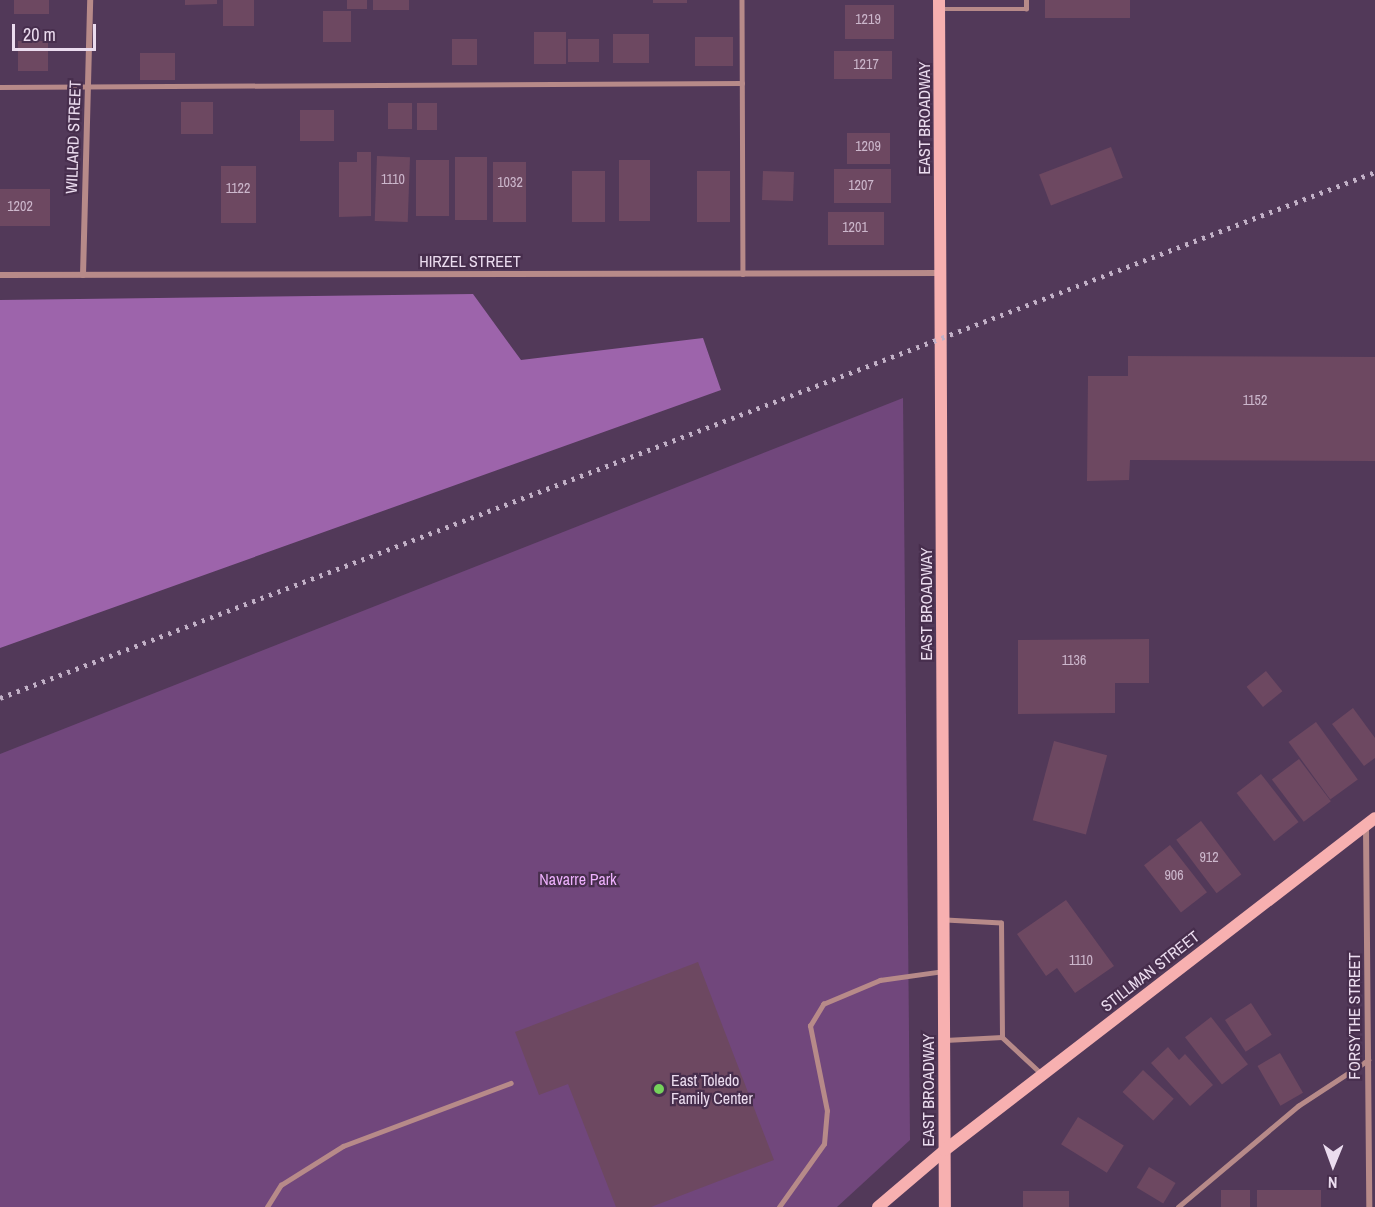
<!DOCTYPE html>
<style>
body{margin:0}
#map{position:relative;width:1375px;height:1207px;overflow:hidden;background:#523959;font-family:"Archivo Narrow",sans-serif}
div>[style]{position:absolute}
.green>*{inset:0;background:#71477c}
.forest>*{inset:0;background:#9d64ab}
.building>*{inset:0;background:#6d4861;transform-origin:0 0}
.lane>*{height:4.5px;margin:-2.25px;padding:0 2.25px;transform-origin:2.25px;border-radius:2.25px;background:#b78a89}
.street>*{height:6px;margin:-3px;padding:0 3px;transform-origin:3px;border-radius:3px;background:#b78a89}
.secondary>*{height:12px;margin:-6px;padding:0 6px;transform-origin:6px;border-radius:6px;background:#f7b0b0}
.rail>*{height:4.5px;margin-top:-2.25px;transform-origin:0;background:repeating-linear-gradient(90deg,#c2b1c7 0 3px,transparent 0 9px)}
.dots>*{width:16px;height:16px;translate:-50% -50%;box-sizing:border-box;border:3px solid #472e4d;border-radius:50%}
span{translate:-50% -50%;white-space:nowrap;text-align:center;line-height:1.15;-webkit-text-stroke:4.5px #472e4d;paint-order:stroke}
.number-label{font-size:14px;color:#ccb7cc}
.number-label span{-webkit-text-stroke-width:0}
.street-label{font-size:16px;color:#ebdcef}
.park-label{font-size:16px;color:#eeb1fd}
.poi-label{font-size:16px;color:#ebdcef}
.left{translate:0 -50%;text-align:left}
.north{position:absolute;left:1303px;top:1135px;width:60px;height:60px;-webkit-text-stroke:4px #472e4d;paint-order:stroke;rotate:181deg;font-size:16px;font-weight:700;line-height:24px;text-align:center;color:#ebdcef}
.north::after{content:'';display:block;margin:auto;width:21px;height:27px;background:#ebdcef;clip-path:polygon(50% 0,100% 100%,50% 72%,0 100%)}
.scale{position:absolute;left:12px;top:24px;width:84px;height:27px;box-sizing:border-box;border:3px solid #ebdcef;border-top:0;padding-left:8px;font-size:18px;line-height:21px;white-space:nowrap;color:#ebdcef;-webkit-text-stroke:4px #472e4d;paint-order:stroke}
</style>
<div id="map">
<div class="green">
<div style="clip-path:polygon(903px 398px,910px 1140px,837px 1207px,0 1207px,0 754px)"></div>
</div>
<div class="forest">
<div style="clip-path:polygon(473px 294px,521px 360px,703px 338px,721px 390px,0 648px,0 300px)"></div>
</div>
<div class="building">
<div style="left:14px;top:0;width:35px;height:14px"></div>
<div style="clip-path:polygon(185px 0,217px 0,217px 4px,185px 5px)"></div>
<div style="left:223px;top:0;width:31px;height:26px"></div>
<div style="left:347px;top:0;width:20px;height:9px"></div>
<div style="left:373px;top:0;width:36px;height:10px"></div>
<div style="left:653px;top:0;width:34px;height:3px"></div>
<div style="left:1045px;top:0;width:85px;height:18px"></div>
<div style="left:845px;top:5px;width:49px;height:34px"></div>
<div style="left:323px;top:11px;width:28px;height:31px"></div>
<div style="left:534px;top:32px;width:32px;height:32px"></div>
<div style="left:613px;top:34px;width:36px;height:29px"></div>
<div style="left:695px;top:37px;width:38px;height:29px"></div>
<div style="left:452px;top:39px;width:25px;height:26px"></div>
<div style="left:599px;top:39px;width:23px;height:31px;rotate:90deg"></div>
<div style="left:18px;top:41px;width:30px;height:30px"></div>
<div style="left:834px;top:51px;width:58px;height:28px"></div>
<div style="left:175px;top:53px;width:27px;height:35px;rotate:90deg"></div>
<div style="left:181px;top:102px;width:32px;height:32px"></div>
<div style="left:388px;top:103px;width:24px;height:26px"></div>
<div style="left:417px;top:103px;width:20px;height:27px"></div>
<div style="left:334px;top:110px;width:31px;height:34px;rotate:90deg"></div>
<div style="left:847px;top:133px;width:43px;height:31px"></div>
<div style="left:1111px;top:147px;width:33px;height:77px;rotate:69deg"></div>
<div style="clip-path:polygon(357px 152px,371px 152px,371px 216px,339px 217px,339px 162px,357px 162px)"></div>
<div style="left:377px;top:156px;width:33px;height:65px;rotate:2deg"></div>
<div style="left:455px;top:157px;width:32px;height:63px"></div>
<div style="left:416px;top:160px;width:33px;height:56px"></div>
<div style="left:619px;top:160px;width:31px;height:61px"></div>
<div style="left:493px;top:162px;width:33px;height:60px"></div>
<div style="left:221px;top:166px;width:35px;height:57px"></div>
<div style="left:834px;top:169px;width:57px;height:34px"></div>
<div style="left:605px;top:171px;width:51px;height:33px;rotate:90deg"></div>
<div style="left:697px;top:171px;width:33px;height:51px"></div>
<div style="left:763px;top:171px;width:31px;height:29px;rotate:2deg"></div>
<div style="left:0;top:189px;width:50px;height:37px"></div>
<div style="left:828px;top:212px;width:56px;height:33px"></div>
<div style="clip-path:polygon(1128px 356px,1375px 357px,1375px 461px,1130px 460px,1129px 480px,1087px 481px,1088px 376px,1128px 376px)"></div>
<div style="clip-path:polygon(1149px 639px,1149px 683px,1115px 683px,1115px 713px,1018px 714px,1018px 640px)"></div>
<div style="left:1266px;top:671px;width:26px;height:25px;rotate:51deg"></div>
<div style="clip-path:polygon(1353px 708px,1375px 738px,1375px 758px,1364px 766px,1332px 724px)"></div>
<div style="left:1316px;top:722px;width:71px;height:34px;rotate:54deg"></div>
<div style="left:1054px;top:741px;width:55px;height:82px;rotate:15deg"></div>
<div style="left:1299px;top:759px;width:53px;height:34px;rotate:53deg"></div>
<div style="left:1261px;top:774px;width:61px;height:31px;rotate:52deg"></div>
<div style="left:1201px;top:821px;width:67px;height:31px;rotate:53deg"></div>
<div style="left:1170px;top:845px;width:60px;height:33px;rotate:52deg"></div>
<div style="clip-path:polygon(1066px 900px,1114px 966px,1075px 993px,1057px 968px,1046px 976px,1017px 934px)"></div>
<div style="clip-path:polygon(698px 962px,774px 1160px,651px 1207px,616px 1207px,568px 1084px,539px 1095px,515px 1032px)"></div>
<div style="left:1251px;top:1003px;width:38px;height:31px;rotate:57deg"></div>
<div style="left:1211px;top:1017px;width:60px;height:33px;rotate:52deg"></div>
<div style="clip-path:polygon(1168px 1047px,1179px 1060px,1185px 1054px,1213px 1085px,1190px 1106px,1151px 1063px)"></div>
<div style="left:1280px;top:1053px;width:46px;height:26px;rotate:60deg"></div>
<div style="left:1143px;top:1070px;width:42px;height:30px;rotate:43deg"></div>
<div style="left:1078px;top:1117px;width:54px;height:32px;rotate:32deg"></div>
<div style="left:1149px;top:1167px;width:31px;height:24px;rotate:31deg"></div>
<div style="left:1221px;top:1190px;width:29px;height:17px"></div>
<div style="left:1257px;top:1190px;width:64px;height:17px"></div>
<div style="left:1069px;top:1191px;width:16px;height:46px;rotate:90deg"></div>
</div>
<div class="lane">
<div style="left:742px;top:0;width:274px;rotate:89.8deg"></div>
<div style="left:939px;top:9px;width:87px"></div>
<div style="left:1026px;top:9px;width:9px;rotate:-90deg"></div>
<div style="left:0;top:87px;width:742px;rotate:-0.31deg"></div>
<div style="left:1002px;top:1037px;width:54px;rotate:42.8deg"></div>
<div style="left:945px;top:1040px;width:57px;rotate:-3deg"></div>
<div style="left:1002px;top:1037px;width:114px;rotate:-90.5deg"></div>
<div style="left:1001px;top:923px;width:55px;rotate:-176.9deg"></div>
<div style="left:267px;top:1207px;width:26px;rotate:-58deg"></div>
<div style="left:281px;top:1185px;width:73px;rotate:-32.2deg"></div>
<div style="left:343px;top:1146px;width:179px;rotate:-20.6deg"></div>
<div style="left:779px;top:1207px;width:77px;rotate:-54.5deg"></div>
<div style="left:824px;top:1144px;width:33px;rotate:-85deg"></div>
<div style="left:827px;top:1111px;width:87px;rotate:-101.3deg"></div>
<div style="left:810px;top:1026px;width:26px;rotate:-59deg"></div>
<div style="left:823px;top:1004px;width:62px;rotate:-22.8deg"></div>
<div style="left:880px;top:980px;width:65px;rotate:-8deg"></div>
<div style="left:1178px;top:1207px;width:157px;rotate:-40.1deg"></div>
<div style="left:1298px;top:1106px;width:84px;rotate:-33.3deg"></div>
</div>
<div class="street">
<div style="left:0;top:275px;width:940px;rotate:-0.12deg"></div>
<div style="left:83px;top:275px;width:275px;rotate:-88.5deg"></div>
<div style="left:1366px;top:827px;width:380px;rotate:89.5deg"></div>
</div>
<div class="secondary">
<div style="left:939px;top:0;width:1207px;rotate:89.72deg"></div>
<div style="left:878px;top:1207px;width:88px;rotate:-40.4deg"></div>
<div style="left:945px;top:1150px;width:543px;rotate:-37.67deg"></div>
</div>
<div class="rail">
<div style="left:0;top:698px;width:1472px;rotate:-20.93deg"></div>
</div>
<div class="dots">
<div style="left:659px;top:1089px;background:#75d25b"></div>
</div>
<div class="number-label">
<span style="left:868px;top:19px">1219</span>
<span style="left:866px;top:64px">1217</span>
<span style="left:868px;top:146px">1209</span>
<span style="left:393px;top:179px">1110</span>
<span style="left:510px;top:182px">1032</span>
<span style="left:861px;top:185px">1207</span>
<span style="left:238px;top:188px">1122</span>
<span style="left:20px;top:206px">1202</span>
<span style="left:855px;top:227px">1201</span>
<span style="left:1255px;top:400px">1152</span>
<span style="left:1074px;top:660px">1136</span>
<span style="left:1209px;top:857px">912</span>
<span style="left:1174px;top:875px">906</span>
<span style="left:1081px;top:960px">1110</span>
</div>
<div class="street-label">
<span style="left:924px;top:118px;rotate:-90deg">EAST BROADWAY</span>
<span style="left:73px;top:137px;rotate:-88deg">WILLARD STREET</span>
<span style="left:470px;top:261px">HIRZEL STREET</span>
<span style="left:926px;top:604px;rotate:-90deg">EAST BROADWAY</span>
<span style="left:1150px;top:971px;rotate:-38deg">STILLMAN STREET</span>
<span style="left:1354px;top:1016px;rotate:-90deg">FORSYTHE STREET</span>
<span style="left:928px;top:1090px;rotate:-90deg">EAST BROADWAY</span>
</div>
<div class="park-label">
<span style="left:578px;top:879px">Navarre Park</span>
</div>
<div class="poi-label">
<span class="left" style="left:671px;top:1089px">East Toledo<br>Family Center</span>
</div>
<div class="north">N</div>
<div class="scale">20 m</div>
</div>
